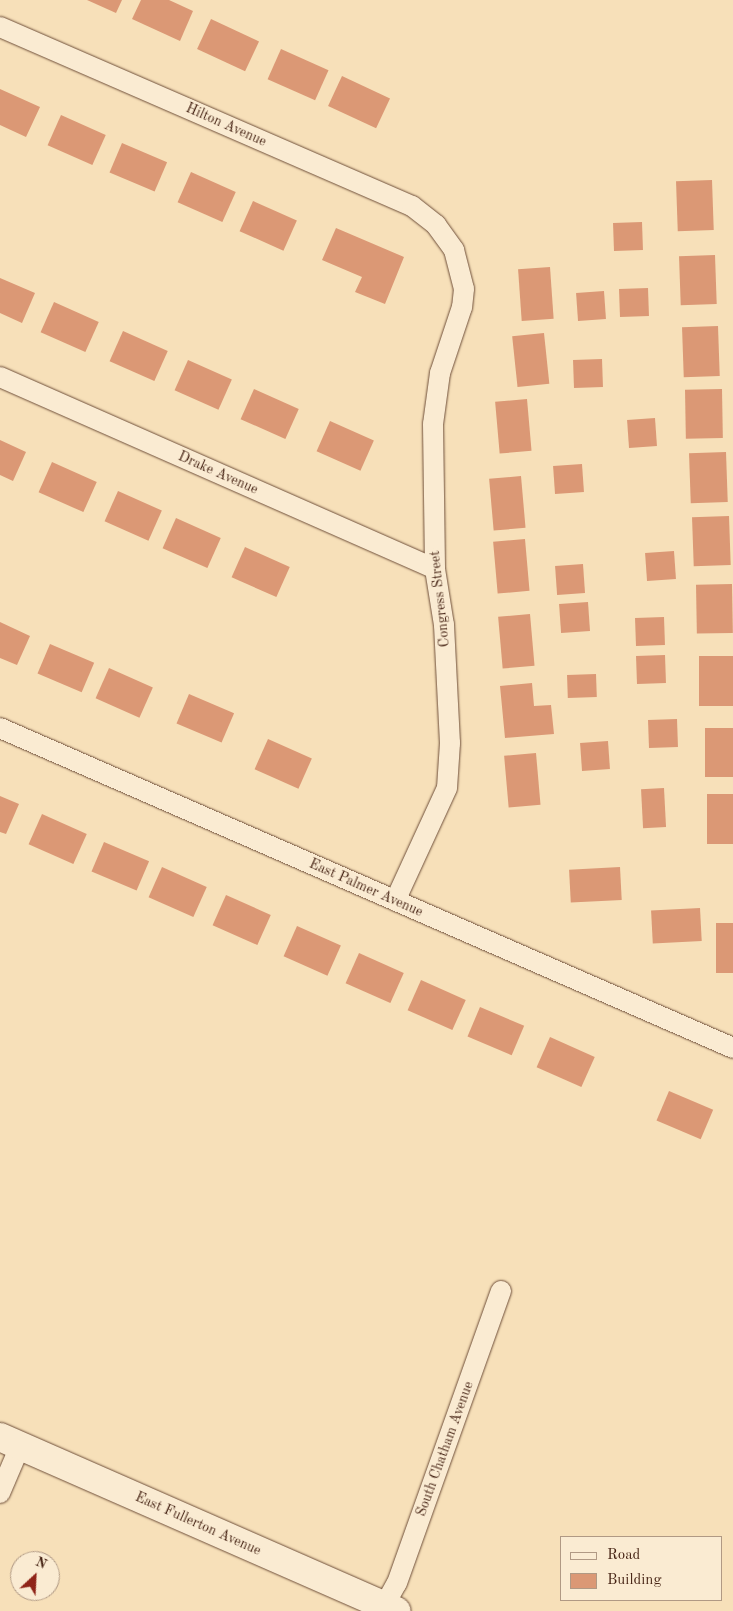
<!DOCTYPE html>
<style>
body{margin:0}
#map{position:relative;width:733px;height:1611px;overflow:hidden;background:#f7e0b9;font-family:"Old Standard TT",serif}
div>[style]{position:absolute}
.building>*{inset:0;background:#db9875;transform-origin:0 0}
.roads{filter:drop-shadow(0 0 1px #6f4f3a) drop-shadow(0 0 1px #6f4f3a)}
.street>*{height:20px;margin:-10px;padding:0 10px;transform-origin:10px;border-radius:10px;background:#faebd2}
.secondary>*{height:28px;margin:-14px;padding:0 14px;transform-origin:14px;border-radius:14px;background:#faebd2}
span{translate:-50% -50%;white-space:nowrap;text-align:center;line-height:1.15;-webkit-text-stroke:4px #faebd2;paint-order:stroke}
.street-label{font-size:14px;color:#421f10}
.legend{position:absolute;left:560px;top:1536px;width:162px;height:65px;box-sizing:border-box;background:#faebd2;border:1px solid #b09984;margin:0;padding:6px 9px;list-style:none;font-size:15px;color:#421f10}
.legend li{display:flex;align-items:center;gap:10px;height:25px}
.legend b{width:25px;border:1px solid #b09984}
.north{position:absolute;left:10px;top:1551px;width:50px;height:50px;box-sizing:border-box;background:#faebd2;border:1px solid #b09984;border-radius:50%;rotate:25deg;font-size:14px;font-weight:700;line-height:20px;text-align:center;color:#421f10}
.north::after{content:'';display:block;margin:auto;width:18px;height:22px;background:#8f2418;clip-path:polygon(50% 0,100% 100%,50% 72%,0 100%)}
</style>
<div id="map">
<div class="building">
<div style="clip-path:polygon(87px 0,122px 0,116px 13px)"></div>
<div style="clip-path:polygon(141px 0,169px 0,193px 11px,180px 41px,132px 19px)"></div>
<div style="left:211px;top:19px;width:53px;height:33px;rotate:25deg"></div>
<div style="left:281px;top:49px;width:52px;height:33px;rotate:24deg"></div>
<div style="left:342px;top:76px;width:53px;height:33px;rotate:25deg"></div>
<div style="clip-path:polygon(0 89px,40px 107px,26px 137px,0 125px)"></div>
<div style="left:61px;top:115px;width:49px;height:33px;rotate:24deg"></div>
<div style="left:122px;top:143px;width:49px;height:32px;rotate:23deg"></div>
<div style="left:191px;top:172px;width:49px;height:33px;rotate:24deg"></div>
<div style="left:712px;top:180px;width:50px;height:36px;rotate:88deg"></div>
<div style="left:253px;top:201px;width:48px;height:33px;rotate:24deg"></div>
<div style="left:642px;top:222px;width:28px;height:29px;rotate:88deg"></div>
<div style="clip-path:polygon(336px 228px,404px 257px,385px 304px,355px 292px,362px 277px,322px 260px)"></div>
<div style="left:715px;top:255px;width:49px;height:36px;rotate:88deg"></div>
<div style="left:550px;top:267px;width:52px;height:32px;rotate:86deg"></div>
<div style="clip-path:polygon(0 278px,35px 293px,22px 323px,0 313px)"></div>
<div style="left:648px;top:288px;width:28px;height:29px;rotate:88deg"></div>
<div style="left:604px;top:291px;width:28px;height:28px;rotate:86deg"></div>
<div style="left:54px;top:302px;width:49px;height:33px;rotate:24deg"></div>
<div style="left:718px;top:326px;width:50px;height:36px;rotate:88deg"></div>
<div style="left:123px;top:331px;width:49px;height:33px;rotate:24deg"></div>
<div style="left:544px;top:333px;width:51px;height:32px;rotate:84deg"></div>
<div style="left:602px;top:359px;width:28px;height:29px;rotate:88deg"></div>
<div style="left:188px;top:360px;width:48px;height:33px;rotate:24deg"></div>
<div style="left:254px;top:389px;width:49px;height:33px;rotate:24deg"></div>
<div style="left:722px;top:389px;width:49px;height:37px;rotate:89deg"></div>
<div style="left:527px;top:399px;width:52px;height:32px;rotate:85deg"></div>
<div style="left:655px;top:418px;width:28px;height:28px;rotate:86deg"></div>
<div style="left:330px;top:421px;width:48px;height:33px;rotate:24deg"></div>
<div style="clip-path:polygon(0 440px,26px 452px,13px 481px,0 475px)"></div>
<div style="left:726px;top:452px;width:50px;height:37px;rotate:88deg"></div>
<div style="left:52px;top:462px;width:49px;height:33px;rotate:24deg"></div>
<div style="left:582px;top:464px;width:28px;height:29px;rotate:86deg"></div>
<div style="left:521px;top:476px;width:52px;height:32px;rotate:85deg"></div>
<div style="left:118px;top:491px;width:48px;height:33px;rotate:24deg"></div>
<div style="left:729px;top:516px;width:49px;height:37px;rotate:88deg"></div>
<div style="left:176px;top:518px;width:49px;height:33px;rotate:24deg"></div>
<div style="left:525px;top:539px;width:52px;height:32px;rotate:85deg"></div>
<div style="left:245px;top:547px;width:49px;height:33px;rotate:24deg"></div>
<div style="left:674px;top:551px;width:28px;height:29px;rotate:86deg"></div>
<div style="left:583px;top:564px;width:29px;height:28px;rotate:86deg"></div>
<div style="left:732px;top:584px;width:49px;height:36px;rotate:89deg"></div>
<div style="left:588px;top:602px;width:29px;height:29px;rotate:86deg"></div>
<div style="left:530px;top:614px;width:52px;height:32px;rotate:85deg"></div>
<div style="left:664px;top:617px;width:28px;height:29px;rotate:88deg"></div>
<div style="clip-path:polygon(0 622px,30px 636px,17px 665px,0 658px)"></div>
<div style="left:50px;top:644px;width:48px;height:32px;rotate:23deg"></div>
<div style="left:665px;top:655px;width:28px;height:29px;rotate:88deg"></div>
<div style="left:733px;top:656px;width:50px;height:34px;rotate:90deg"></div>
<div style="left:109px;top:668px;width:48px;height:33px;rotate:24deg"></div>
<div style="left:596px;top:674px;width:23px;height:29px;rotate:88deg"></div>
<div style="clip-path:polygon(532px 683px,534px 706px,551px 705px,554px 734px,505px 738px,500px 686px)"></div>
<div style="left:189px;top:694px;width:49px;height:32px;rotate:23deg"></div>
<div style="left:677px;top:719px;width:28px;height:29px;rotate:88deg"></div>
<div style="left:733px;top:728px;width:49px;height:28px;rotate:90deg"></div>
<div style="left:268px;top:739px;width:48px;height:33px;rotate:24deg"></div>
<div style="left:608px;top:741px;width:28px;height:28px;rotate:86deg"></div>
<div style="left:536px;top:753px;width:52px;height:32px;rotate:85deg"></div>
<div style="left:664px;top:788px;width:39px;height:23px;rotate:87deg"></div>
<div style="left:733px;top:794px;width:50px;height:26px;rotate:90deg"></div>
<div style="clip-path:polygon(0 796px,19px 804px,6px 834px,0 832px)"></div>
<div style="left:42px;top:814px;width:49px;height:33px;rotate:24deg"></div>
<div style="left:104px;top:842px;width:49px;height:32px;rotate:23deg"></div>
<div style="left:162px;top:867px;width:49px;height:33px;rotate:24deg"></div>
<div style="left:620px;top:867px;width:33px;height:51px;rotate:87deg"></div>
<div style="left:226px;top:895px;width:49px;height:33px;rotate:24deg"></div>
<div style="left:700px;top:908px;width:33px;height:49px;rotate:87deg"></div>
<div style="left:733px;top:923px;width:50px;height:17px;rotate:90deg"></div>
<div style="left:297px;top:926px;width:48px;height:33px;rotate:24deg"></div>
<div style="left:359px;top:953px;width:49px;height:33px;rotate:24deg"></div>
<div style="left:421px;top:980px;width:49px;height:33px;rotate:24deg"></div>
<div style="left:480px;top:1007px;width:48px;height:32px;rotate:23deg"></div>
<div style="left:550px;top:1037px;width:49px;height:33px;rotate:24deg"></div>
<div style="left:669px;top:1091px;width:48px;height:32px;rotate:23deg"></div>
</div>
<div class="roads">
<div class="street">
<div style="left:0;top:27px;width:449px;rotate:23.5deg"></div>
<div style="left:412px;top:206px;width:31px;rotate:38deg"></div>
<div style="left:436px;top:225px;width:31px;rotate:54deg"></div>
<div style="left:454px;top:250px;width:40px;rotate:75.6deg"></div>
<div style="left:464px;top:289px;width:18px;rotate:96deg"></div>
<div style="left:462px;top:307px;width:70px;rotate:108.4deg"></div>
<div style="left:440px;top:373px;width:51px;rotate:97.8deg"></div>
<div style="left:433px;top:424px;width:145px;rotate:89.2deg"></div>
<div style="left:435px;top:569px;width:57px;rotate:80.9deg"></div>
<div style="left:444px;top:625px;width:118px;rotate:87.1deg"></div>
<div style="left:450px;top:743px;width:45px;rotate:93.8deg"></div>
<div style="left:447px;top:788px;width:124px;rotate:114.7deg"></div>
<div style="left:0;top:377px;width:475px;rotate:23.8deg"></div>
<div style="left:0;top:728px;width:800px;rotate:23.58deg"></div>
<div style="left:0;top:1493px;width:51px;rotate:-66.9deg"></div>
<div style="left:384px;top:1606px;width:26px;rotate:-61deg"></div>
<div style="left:397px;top:1583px;width:310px;rotate:-70.4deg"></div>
</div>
<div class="secondary">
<div style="left:0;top:1437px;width:433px;rotate:23.7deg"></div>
</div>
</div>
<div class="street-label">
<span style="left:226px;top:125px;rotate:24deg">Hilton Avenue</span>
<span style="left:218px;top:473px;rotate:24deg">Drake Avenue</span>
<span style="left:440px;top:599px;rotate:-96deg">Congress Street</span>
<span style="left:366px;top:888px;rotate:24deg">East Palmer Avenue</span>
<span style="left:445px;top:1449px;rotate:-70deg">South Chatham Avenue</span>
<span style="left:198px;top:1524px;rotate:24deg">East Fullerton Avenue</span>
</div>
<ul class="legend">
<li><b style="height:6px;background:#faebd2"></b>Road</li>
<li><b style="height:14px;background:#db9875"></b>Building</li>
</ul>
<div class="north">N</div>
</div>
